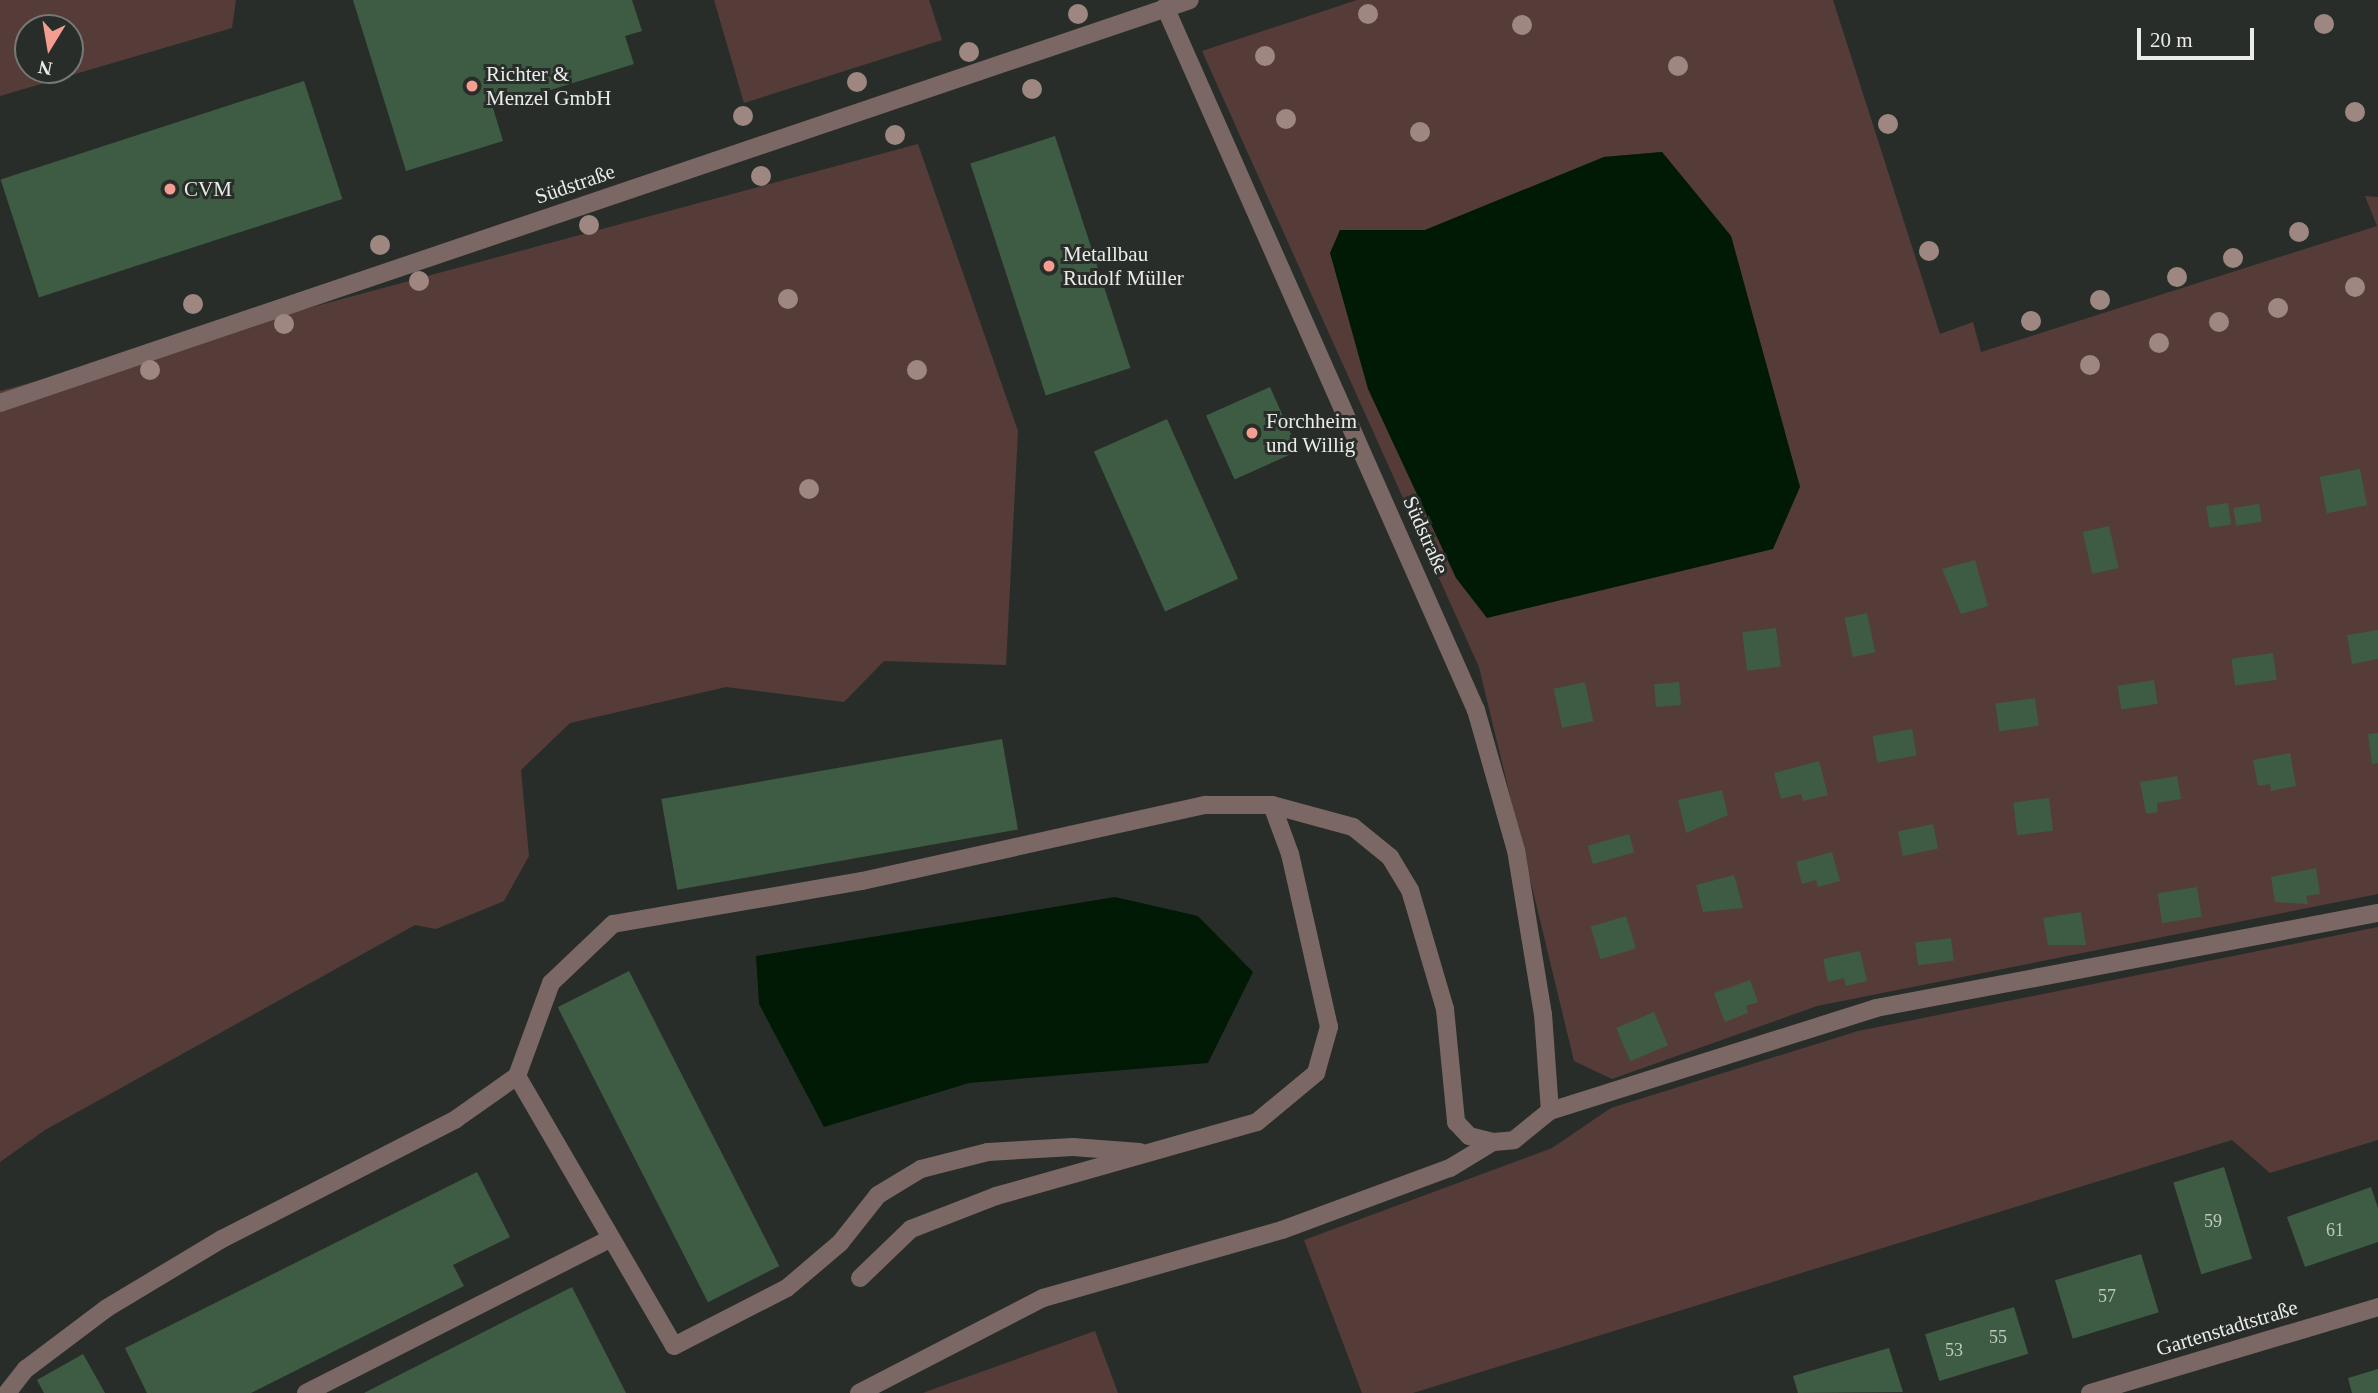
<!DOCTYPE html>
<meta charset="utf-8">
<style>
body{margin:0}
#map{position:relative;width:2378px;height:1393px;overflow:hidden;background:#292d29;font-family:Georgia,serif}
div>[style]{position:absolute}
.green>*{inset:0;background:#553c39}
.water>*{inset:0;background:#001a06}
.building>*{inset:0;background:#3d5c43;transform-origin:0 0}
.minor>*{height:18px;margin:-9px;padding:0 9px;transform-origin:9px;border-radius:9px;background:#7b6865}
.trees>*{width:20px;height:20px;margin:-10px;border-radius:50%;background:#9e8781}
.dots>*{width:19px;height:19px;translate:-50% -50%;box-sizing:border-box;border:4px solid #292d29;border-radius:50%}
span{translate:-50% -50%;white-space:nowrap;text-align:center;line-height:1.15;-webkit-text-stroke:6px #292d29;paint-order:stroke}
.number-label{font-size:18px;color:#bfc8c0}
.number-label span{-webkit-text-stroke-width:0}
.poi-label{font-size:21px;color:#eaecea}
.left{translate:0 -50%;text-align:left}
.street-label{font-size:21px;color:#eaecea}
.north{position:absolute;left:14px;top:14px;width:70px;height:70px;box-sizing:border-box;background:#292d29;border:2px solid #767976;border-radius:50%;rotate:191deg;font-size:19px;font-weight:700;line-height:28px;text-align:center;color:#eaecea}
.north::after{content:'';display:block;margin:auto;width:24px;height:32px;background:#f59d90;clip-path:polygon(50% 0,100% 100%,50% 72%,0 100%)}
.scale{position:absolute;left:2137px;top:28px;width:117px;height:32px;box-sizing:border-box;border:4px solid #eaecea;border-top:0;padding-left:9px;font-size:21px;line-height:24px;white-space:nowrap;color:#eaecea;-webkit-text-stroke:5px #292d29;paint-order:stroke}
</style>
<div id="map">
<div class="green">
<div style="clip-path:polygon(evenodd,0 0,236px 0,232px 28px,0 96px,0 0,28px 28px,70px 28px,70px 70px,28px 70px,28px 28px)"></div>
<div style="clip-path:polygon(714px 0,929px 0,942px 40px,744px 103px)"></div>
<div style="clip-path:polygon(evenodd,1357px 0,1833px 0,1940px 334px,1973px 322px,1981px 352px,2377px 226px,2365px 196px,2378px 197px,2378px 894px,1817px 1006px,1612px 1079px,1574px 1061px,1479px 667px,1202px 51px,1357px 0,1662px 152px,1731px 236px,1800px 487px,1339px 231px,1425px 230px,1604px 157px,1662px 152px)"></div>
<div style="clip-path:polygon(918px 144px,1018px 431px,1006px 665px,884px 661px,844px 702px,726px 687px,570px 723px,521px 770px,529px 856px,504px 901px,436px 929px,415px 925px,45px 1130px,0 1162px,0 391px)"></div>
<div style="clip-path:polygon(2378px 927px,2378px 1140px,2270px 1173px,2232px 1140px,1413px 1393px,1362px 1393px,1304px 1240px,1552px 1148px,1611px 1108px,1858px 1031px)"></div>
<div style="clip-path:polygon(1095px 1331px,1118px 1393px,923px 1393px,939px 1387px)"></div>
</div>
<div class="water">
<div style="clip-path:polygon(1662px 152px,1731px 236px,1800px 487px,1773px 549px,1487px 618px,1456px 578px,1368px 389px,1330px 253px,1340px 230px,1425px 230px,1604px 157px)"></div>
<div style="clip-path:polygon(1115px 897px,1198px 916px,1253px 972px,1208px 1063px,969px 1083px,824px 1127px,759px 1004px,756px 956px)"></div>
</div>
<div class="building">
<div style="clip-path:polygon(353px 0,632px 0,642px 31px,625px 36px,634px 64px,493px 108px,503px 141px,406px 171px)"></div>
<div style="left:304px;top:81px;width:124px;height:319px;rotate:72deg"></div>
<div style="left:1055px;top:136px;width:244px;height:89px;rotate:72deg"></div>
<div style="left:1270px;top:387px;width:70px;height:70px;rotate:66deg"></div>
<div style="left:1167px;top:419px;width:175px;height:80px;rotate:66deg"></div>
<div style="left:2360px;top:469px;width:37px;height:41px;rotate:79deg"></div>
<div style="left:2228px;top:503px;width:22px;height:22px;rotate:82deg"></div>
<div style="left:2259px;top:504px;width:18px;height:26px;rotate:81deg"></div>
<div style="left:2109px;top:526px;width:43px;height:27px;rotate:77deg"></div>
<div style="clip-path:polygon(1975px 560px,1988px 606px,1961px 614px,1942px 569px)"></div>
<div style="left:1867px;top:613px;width:40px;height:23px;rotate:78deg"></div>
<div style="left:1776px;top:628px;width:39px;height:34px;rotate:83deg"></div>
<div style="clip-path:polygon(2378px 630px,2378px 659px,2352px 664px,2347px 635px)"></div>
<div style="left:2273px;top:653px;width:27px;height:42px;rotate:82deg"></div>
<div style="left:2154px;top:680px;width:24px;height:37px;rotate:81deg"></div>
<div style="left:1585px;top:682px;width:40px;height:32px;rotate:78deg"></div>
<div style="left:1679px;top:682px;width:23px;height:25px;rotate:85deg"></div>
<div style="left:2035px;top:698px;width:28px;height:40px;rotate:82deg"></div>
<div style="left:1912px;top:729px;width:27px;height:40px;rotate:80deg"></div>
<div style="clip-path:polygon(2378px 733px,2378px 763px,2372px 764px,2368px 734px)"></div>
<div style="left:1002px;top:739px;width:92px;height:346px;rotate:80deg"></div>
<div style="clip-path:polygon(2290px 753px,2296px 786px,2271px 791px,2270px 784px,2258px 786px,2253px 760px)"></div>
<div style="clip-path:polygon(1819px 761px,1828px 795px,1803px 801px,1801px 794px,1781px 799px,1774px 773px)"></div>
<div style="clip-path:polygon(2177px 776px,2181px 799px,2157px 803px,2158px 812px,2146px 814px,2140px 782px)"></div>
<div style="clip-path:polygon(1722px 790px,1728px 815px,1686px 833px,1678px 800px)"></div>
<div style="left:2049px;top:798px;width:33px;height:36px;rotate:83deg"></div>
<div style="left:1933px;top:824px;width:25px;height:36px;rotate:78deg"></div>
<div style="left:1629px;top:834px;width:19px;height:43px;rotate:74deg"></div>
<div style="clip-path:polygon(1832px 852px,1840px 881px,1818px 887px,1816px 880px,1802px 884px,1796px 862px)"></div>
<div style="clip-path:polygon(2316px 868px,2320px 894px,2306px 896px,2308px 904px,2275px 902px,2271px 877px)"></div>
<div style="clip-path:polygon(1734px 875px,1743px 908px,1703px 912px,1696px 885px)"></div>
<div style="left:2197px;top:887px;width:30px;height:40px;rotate:81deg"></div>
<div style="clip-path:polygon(2081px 912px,2086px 945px,2048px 945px,2043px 918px)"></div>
<div style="left:1626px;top:916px;width:34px;height:37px;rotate:73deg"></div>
<div style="left:1951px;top:938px;width:23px;height:36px;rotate:83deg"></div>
<div style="clip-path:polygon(1860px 951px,1867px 981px,1846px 986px,1844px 978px,1828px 982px,1823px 959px)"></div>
<div style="left:629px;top:971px;width:331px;height:80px;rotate:63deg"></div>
<div style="clip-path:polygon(1750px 980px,1758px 1002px,1746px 1006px,1748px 1013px,1725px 1022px,1714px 993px)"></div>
<div style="left:1654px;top:1012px;width:36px;height:41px;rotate:67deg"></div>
<div style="left:2224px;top:1167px;width:96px;height:53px;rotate:73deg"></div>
<div style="clip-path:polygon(477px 1172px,510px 1237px,453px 1265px,464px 1286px,251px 1393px,147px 1393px,125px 1348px)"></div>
<div style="clip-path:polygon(2371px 1187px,2378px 1208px,2378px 1242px,2305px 1267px,2287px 1217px)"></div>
<div style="left:2141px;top:1254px;width:61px;height:90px;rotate:73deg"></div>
<div style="clip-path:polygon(572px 1287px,626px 1393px,364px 1393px)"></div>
<div style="left:2014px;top:1307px;width:49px;height:93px;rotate:73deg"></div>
<div style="clip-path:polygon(1889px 1348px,1903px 1392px,1798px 1393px,1793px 1376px)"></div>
<div style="clip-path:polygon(83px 1354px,105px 1393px,44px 1393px,37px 1380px)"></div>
<div style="clip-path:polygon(2378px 1369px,2378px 1393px,2352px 1393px,2348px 1378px)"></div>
</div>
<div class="minor">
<div style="left:1165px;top:7px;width:769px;rotate:66.14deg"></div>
<div style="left:1476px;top:710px;width:146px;rotate:74.1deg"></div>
<div style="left:1516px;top:850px;width:166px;rotate:80.7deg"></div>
<div style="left:1543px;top:1014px;width:97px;rotate:85.9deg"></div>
<div style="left:0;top:403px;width:1256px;rotate:-18.71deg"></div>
<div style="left:517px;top:1076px;width:312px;rotate:59.8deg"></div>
<div style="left:674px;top:1346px;width:127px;rotate:-27.2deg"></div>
<div style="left:787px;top:1288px;width:70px;rotate:-40.3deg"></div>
<div style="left:840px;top:1243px;width:61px;rotate:-51.6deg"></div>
<div style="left:878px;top:1195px;width:50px;rotate:-31.2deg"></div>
<div style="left:921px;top:1169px;width:69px;rotate:-14.2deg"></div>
<div style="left:988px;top:1152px;width:85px;rotate:-3.4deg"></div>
<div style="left:1073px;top:1147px;width:67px;rotate:4.3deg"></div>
<div style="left:860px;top:1278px;width:71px;rotate:-43.9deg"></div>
<div style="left:911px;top:1229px;width:91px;rotate:-21.2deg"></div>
<div style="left:996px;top:1196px;width:271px;rotate:-15.8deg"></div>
<div style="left:1257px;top:1122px;width:77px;rotate:-39.7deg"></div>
<div style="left:1316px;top:1073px;width:48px;rotate:-74.2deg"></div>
<div style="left:1329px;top:1027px;width:177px;rotate:-102.7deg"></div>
<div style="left:1290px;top:854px;width:52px;rotate:-110.2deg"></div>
<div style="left:7px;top:1393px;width:31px;rotate:-52deg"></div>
<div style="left:26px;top:1369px;width:101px;rotate:-37deg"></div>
<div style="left:107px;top:1308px;width:134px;rotate:-31deg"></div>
<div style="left:222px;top:1239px;width:263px;rotate:-27.1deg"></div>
<div style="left:456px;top:1119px;width:75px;rotate:-35.2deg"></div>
<div style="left:517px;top:1076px;width:99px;rotate:-69.9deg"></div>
<div style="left:551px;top:983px;width:86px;rotate:-43.6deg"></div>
<div style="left:613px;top:924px;width:253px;rotate:-9.8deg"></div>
<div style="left:862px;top:881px;width:352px;rotate:-12.5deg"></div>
<div style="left:1206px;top:805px;width:66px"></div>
<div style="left:1272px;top:805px;width:84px;rotate:15.2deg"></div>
<div style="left:1353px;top:827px;width:48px;rotate:39deg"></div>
<div style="left:1390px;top:857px;width:39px;rotate:59deg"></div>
<div style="left:1410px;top:890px;width:124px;rotate:73.6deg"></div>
<div style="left:1445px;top:1009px;width:114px;rotate:84.4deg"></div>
<div style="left:1456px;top:1122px;width:19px;rotate:47deg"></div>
<div style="left:1469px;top:1136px;width:25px;rotate:14deg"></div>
<div style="left:306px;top:1393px;width:342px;rotate:-26.9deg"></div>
<div style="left:859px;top:1393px;width:207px;rotate:-27.3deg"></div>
<div style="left:1043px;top:1298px;width:248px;rotate:-15.9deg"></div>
<div style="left:1282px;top:1230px;width:179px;rotate:-20.3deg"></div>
<div style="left:1450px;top:1168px;width:50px;rotate:-31.2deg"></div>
<div style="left:1493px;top:1142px;width:21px;rotate:-5deg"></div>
<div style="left:1514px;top:1140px;width:46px;rotate:-38.9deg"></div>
<div style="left:1550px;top:1111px;width:342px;rotate:-17.5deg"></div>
<div style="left:1876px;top:1008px;width:511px;rotate:-10.72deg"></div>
<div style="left:2090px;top:1393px;width:301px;rotate:-16.6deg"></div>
</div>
<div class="trees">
<div style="left:1078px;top:14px"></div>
<div style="left:1368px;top:14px"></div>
<div style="left:2324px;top:24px"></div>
<div style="left:1522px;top:25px"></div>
<div style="left:969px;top:52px"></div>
<div style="left:1265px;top:56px"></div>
<div style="left:1678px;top:66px"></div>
<div style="left:857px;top:82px"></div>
<div style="left:1032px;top:89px"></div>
<div style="left:2355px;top:112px"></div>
<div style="left:743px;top:116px"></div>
<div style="left:1286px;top:119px"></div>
<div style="left:1888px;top:124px"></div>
<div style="left:1420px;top:132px"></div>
<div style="left:895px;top:135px"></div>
<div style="left:761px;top:176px"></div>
<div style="left:589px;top:225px"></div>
<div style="left:2299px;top:232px"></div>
<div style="left:380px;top:245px"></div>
<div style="left:1929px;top:251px"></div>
<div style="left:2233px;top:258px"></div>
<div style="left:2177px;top:277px"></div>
<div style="left:419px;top:281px"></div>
<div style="left:2355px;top:287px"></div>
<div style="left:788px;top:299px"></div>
<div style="left:2100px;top:300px"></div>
<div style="left:193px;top:304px"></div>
<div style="left:2278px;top:308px"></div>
<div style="left:2031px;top:321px"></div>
<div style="left:2219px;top:322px"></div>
<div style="left:284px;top:324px"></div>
<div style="left:2159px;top:343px"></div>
<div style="left:2090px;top:365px"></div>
<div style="left:150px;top:370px"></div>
<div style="left:917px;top:370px"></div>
<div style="left:809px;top:489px"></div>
</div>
<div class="dots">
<div style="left:472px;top:86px;background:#f59d90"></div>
<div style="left:170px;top:189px;background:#f59d90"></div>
<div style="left:1049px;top:266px;background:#f59d90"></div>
<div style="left:1252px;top:433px;background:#f59d90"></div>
</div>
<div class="number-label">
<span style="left:2213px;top:1221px">59</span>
<span style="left:2335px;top:1230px">61</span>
<span style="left:2107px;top:1296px">57</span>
<span style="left:1998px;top:1337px">55</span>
<span style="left:1954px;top:1350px">53</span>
</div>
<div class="poi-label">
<span class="left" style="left:486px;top:86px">Richter &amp;<br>Menzel GmbH</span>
<span class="left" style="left:184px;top:189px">CVM</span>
<span class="left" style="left:1063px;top:266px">Metallbau<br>Rudolf Müller</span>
<span class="left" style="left:1266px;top:433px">Forchheim<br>und Willig</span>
</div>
<div class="street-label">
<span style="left:575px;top:184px;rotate:-19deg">Südstraße</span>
<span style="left:1426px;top:535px;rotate:66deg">Südstraße</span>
<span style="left:2227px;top:1328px;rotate:-17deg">Gartenstadtstraße</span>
</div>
<div class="north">N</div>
<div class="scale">20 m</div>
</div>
